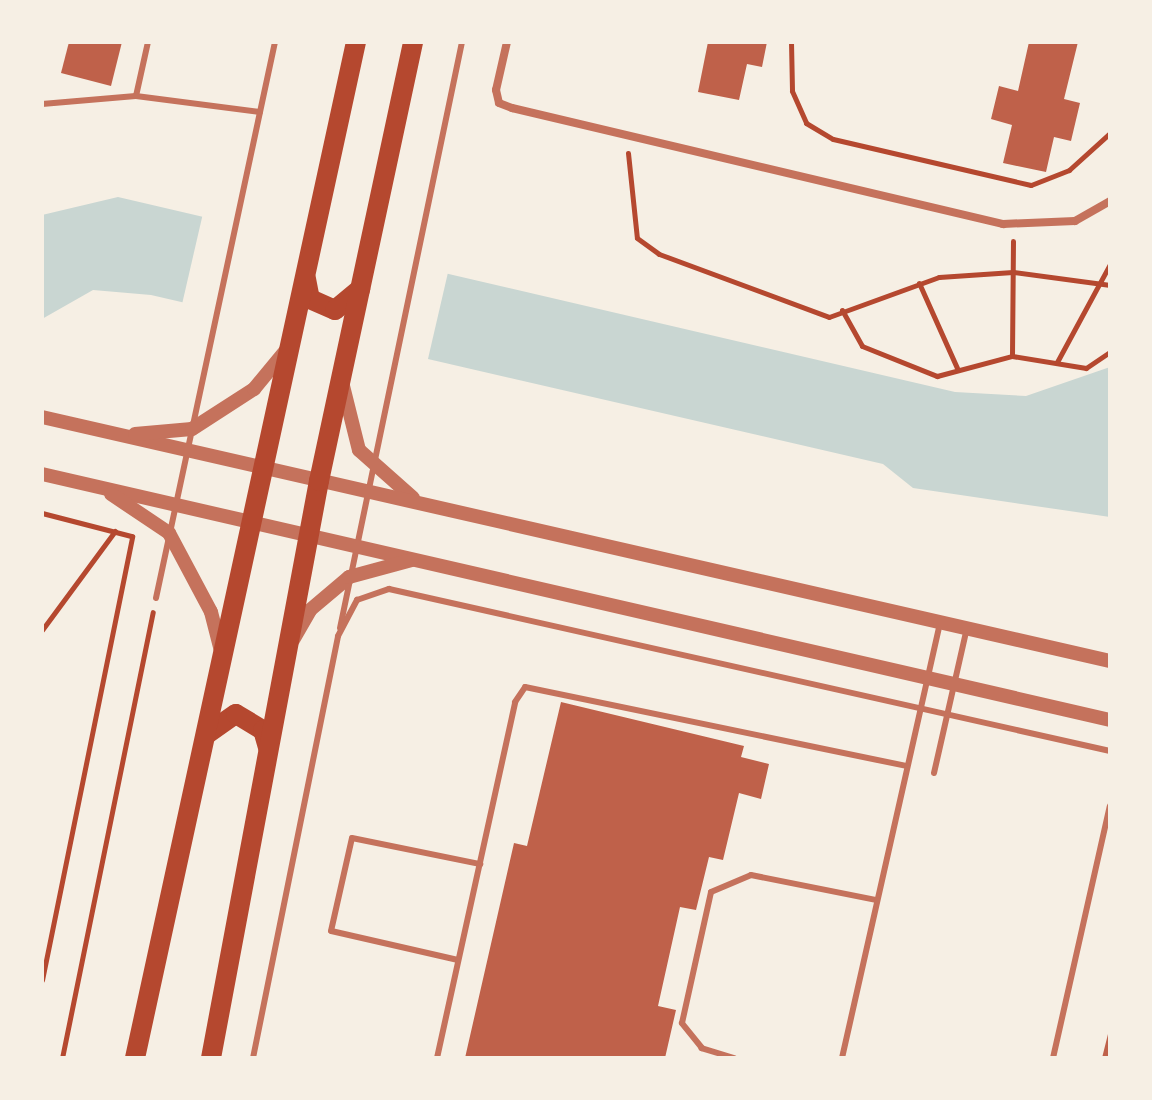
<!DOCTYPE html>
<style>
body{margin:0}
#map{position:relative;width:1152px;height:1100px;overflow:hidden;background:#f6efe4;font-family:"Alegreya Sans",sans-serif}
div>[style]{position:absolute}
.water>*{inset:0;background:#c9d6d2}
.pier>*{inset:0;background:#f6efe4;transform-origin:0 0}
.building>*{inset:0;background:#bf614a}
.path>*{height:5px;margin:-2.5px;padding:0 2.5px;transform-origin:2.5px;border-radius:2.5px;background:#b5482f}
.service>*{height:6px;margin:-3px;padding:0 3px;transform-origin:3px;border-radius:3px;background:#c5725c}
.minor>*{height:8px;margin:-4px;padding:0 4px;transform-origin:4px;border-radius:4px;background:#c5725c}
.tertiary>*{height:14px;margin:-7px;padding:0 7px;transform-origin:7px;border-radius:7px;background:#c5725c}
.primary>*{height:20px;margin:-10px;padding:0 10px;transform-origin:10px;border-radius:10px;background:#b5482f}
span{translate:-50% -50%;white-space:nowrap;text-align:center;line-height:1.15;-webkit-text-stroke:8px #f6efe4;paint-order:stroke}
.frame{position:absolute;inset:0;border:44px solid #f6efe4;pointer-events:none}
</style>
<div id="map">
<div class="water">
<div style="clip-path:polygon(118px 197px,955px 392px,1026px 396px,1110px 367px,1110px 517px,913px 488px,883px 464px,151px 295px,93px 290px,42px 319px,42px 215px)"></div>
</div>
<div class="pier">
<div style="left:204px;top:209px;width:252px;height:100px;rotate:13deg"></div>
</div>
<div class="building">
<div style="clip-path:polygon(69px 42px,122px 42px,111px 86px,61px 73px)"></div>
<div style="clip-path:polygon(708px 42px,767px 42px,762px 67px,747px 64px,739px 100px,698px 92px)"></div>
<div style="clip-path:polygon(1029px 42px,1078px 42px,1064px 99px,1080px 103px,1071px 141px,1054px 137px,1046px 172px,1003px 163px,1012px 125px,991px 119px,999px 86px,1018px 91px)"></div>
<div style="clip-path:polygon(561px 702px,744px 746px,741px 757px,769px 764px,761px 799px,739px 793px,723px 860px,709px 857px,696px 910px,680px 907px,658px 1006px,676px 1010px,665px 1058px,465px 1058px,514px 843px,527px 846px)"></div>
<div style="clip-path:polygon(1109px 1030px,1110px 1058px,1102px 1058px)"></div>
</div>
<div class="path">
<div style="left:791px;top:42px;width:49px;rotate:88.8deg"></div>
<div style="left:792px;top:91px;width:35px;rotate:66deg"></div>
<div style="left:806px;top:123px;width:31px;rotate:31deg"></div>
<div style="left:833px;top:139px;width:203px;rotate:13.1deg"></div>
<div style="left:1031px;top:185px;width:41px;rotate:-21.5deg"></div>
<div style="left:1069px;top:170px;width:55px;rotate:-42.1deg"></div>
<div style="left:628px;top:153px;width:85px;rotate:84deg"></div>
<div style="left:637px;top:238px;width:27px;rotate:36deg"></div>
<div style="left:659px;top:254px;width:181px;rotate:20.3deg"></div>
<div style="left:829px;top:317px;width:117px;rotate:-20deg"></div>
<div style="left:939px;top:277px;width:74px;rotate:-3.9deg"></div>
<div style="left:1013px;top:272px;width:98px;rotate:7.6deg"></div>
<div style="left:919px;top:283px;width:93px;rotate:65.9deg"></div>
<div style="left:842px;top:310px;width:41px;rotate:60.9deg"></div>
<div style="left:862px;top:346px;width:81px;rotate:21.8deg"></div>
<div style="left:937px;top:376px;width:78px;rotate:-14.9deg"></div>
<div style="left:1012px;top:356px;width:75px;rotate:9.2deg"></div>
<div style="left:1086px;top:368px;width:29px;rotate:-34deg"></div>
<div style="left:1012px;top:355px;width:114px;rotate:-89.5deg"></div>
<div style="left:1057px;top:362px;width:111px;rotate:-61.6deg"></div>
<div style="left:42px;top:513px;width:92px;rotate:14.5deg"></div>
<div style="left:42px;top:630px;width:123px;rotate:-53.6deg"></div>
<div style="left:42px;top:980px;width:453px;rotate:-78.5deg"></div>
<div style="left:62px;top:1058px;width:455px;rotate:-78.5deg"></div>
</div>
<div class="service">
<div style="left:136px;top:96px;width:55px;rotate:-77.5deg"></div>
<div style="left:42px;top:104px;width:94px;rotate:-4.9deg"></div>
<div style="left:136px;top:96px;width:125px;rotate:7.4deg"></div>
<div style="left:156px;top:598px;width:569px;rotate:-77.92deg"></div>
<div style="left:340px;top:628px;width:599px;rotate:-78.24deg"></div>
<div style="left:934px;top:773px;width:149px;rotate:-77.2deg"></div>
<div style="left:458px;top:960px;width:130px;rotate:-167.1deg"></div>
<div style="left:331px;top:931px;width:95px;rotate:-77.3deg"></div>
<div style="left:352px;top:838px;width:131px;rotate:11.5deg"></div>
<div style="left:253px;top:1058px;width:430px;rotate:-78.6deg"></div>
<div style="left:338px;top:636px;width:41px;rotate:-62.2deg"></div>
<div style="left:357px;top:600px;width:34px;rotate:-19deg"></div>
<div style="left:389px;top:589px;width:739px;rotate:12.66deg"></div>
<div style="left:437px;top:1058px;width:364px;rotate:-77.6deg"></div>
<div style="left:515px;top:702px;width:18px;rotate:-56deg"></div>
<div style="left:525px;top:687px;width:388px;rotate:11.7deg"></div>
<div style="left:734px;top:1058px;width:34px;rotate:-163deg"></div>
<div style="left:702px;top:1048px;width:32px;rotate:-129deg"></div>
<div style="left:682px;top:1023px;width:134px;rotate:-77.5deg"></div>
<div style="left:711px;top:892px;width:43px;rotate:-23deg"></div>
<div style="left:751px;top:875px;width:127px;rotate:11.3deg"></div>
<div style="left:842px;top:1058px;width:447px;rotate:-77.3deg"></div>
<div style="left:1053px;top:1058px;width:258px;rotate:-77.3deg"></div>
</div>
<div class="minor">
<div style="left:507px;top:42px;width:49px;rotate:102.9deg"></div>
<div style="left:496px;top:90px;width:13px;rotate:77deg"></div>
<div style="left:499px;top:103px;width:14px;rotate:21deg"></div>
<div style="left:512px;top:108px;width:505px;rotate:13.29deg"></div>
<div style="left:1003px;top:224px;width:72px;rotate:-2.4deg"></div>
<div style="left:1075px;top:221px;width:40px;rotate:-29.7deg"></div>
</div>
<div class="tertiary">
<div style="left:343px;top:386px;width:66px;rotate:76deg"></div>
<div style="left:359px;top:450px;width:72px;rotate:41.6deg"></div>
<div style="left:42px;top:417px;width:1096px;rotate:12.87deg"></div>
<div style="left:135px;top:434px;width:57px;rotate:-5deg"></div>
<div style="left:192px;top:429px;width:74px;rotate:-32.8deg"></div>
<div style="left:254px;top:389px;width:52px;rotate:-50.5deg"></div>
<div style="left:42px;top:474px;width:1096px;rotate:12.97deg"></div>
<div style="left:111px;top:494px;width:70px;rotate:33.9deg"></div>
<div style="left:169px;top:533px;width:89px;rotate:62deg"></div>
<div style="left:211px;top:612px;width:40px;rotate:75.6deg"></div>
<div style="left:293px;top:640px;width:34px;rotate:-60deg"></div>
<div style="left:310px;top:610px;width:51px;rotate:-40.2deg"></div>
<div style="left:349px;top:577px;width:65px;rotate:-15.1deg"></div>
</div>
<div class="primary">
<div style="left:306px;top:279px;width:20px;rotate:79deg"></div>
<div style="left:310px;top:299px;width:27px;rotate:24deg"></div>
<div style="left:335px;top:310px;width:33px;rotate:-40deg"></div>
<div style="left:207px;top:734px;width:35px;rotate:-35deg"></div>
<div style="left:236px;top:714px;width:31px;rotate:31deg"></div>
<div style="left:263px;top:730px;width:19px;rotate:74deg"></div>
<div style="left:135px;top:1058px;width:1040px;rotate:-77.73deg"></div>
<div style="left:211px;top:1058px;width:587px;rotate:-79.4deg"></div>
<div style="left:319px;top:481px;width:449px;rotate:-77.9deg"></div>
</div>
<div class="frame"></div>
</div>
